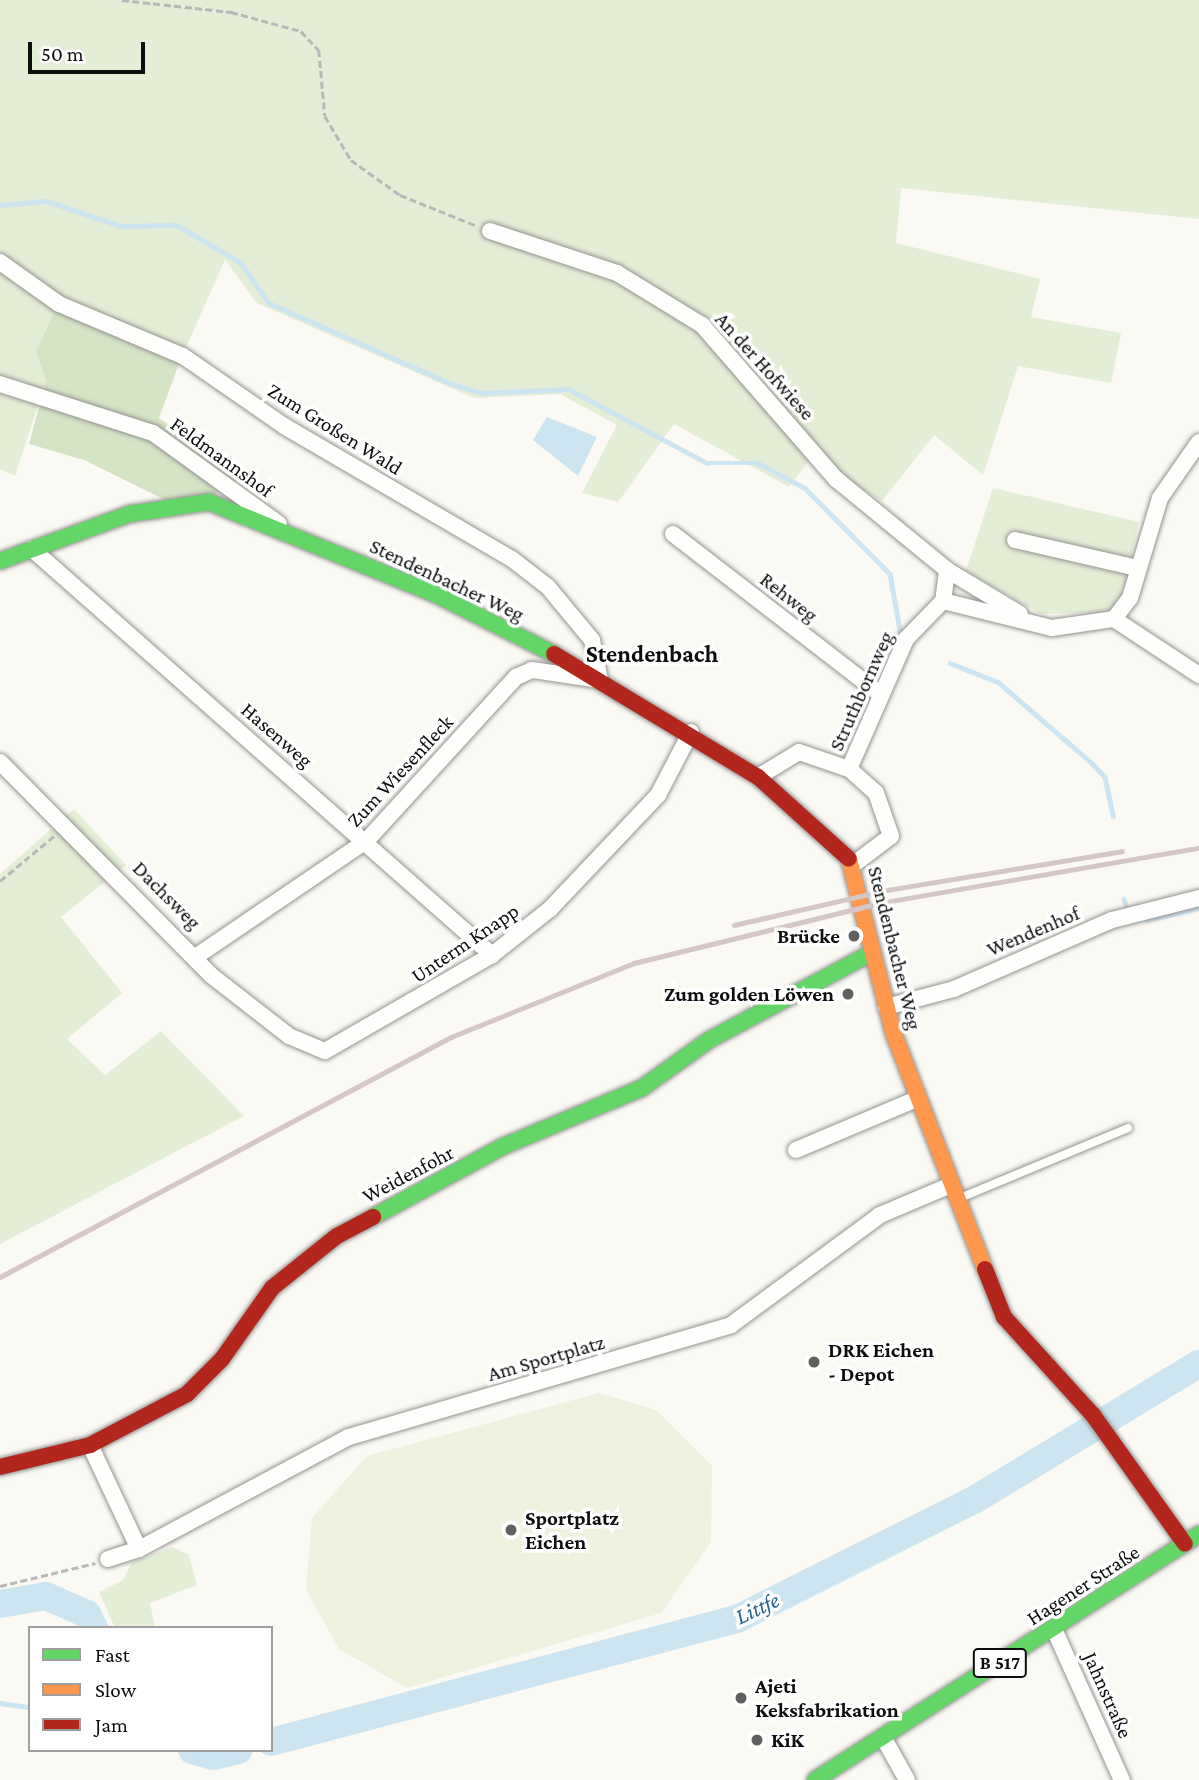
<!DOCTYPE html>
<meta charset="utf-8">
<style>
body{margin:0}
#map{position:relative;width:1199px;height:1780px;overflow:hidden;background:#faf9f3;font-family:"Crimson Pro",serif}
div>[style]{position:absolute}
.green>*{inset:0;background:#e4edd5}
.forest>*{inset:0;background:#d5e4c5}
.pitch>*{inset:0;background:#edf2df}
.water>*{inset:0;background:#cde5f0}
.stream>*{height:4.5px;margin:-2.25px;padding:0 2.25px;transform-origin:2.25px;border-radius:2.25px;background:#cde5f0}
.river>*{height:28px;margin:-14px;padding:0 14px;transform-origin:14px;border-radius:14px;background:#cde5f0}
.path>*{height:2.5px;margin-top:-1.25px;transform-origin:0;background:repeating-linear-gradient(90deg,#b8b8b7 0 7px,transparent 0 10.5px)}
.roads{filter:drop-shadow(0 0 2px #949391) drop-shadow(0 0 2px #949391)}
.lane>*{height:8px;margin:-4px;padding:0 4px;transform-origin:4px;border-radius:4px;background:#fefefd}
.street>*{height:16px;margin:-8px;padding:0 8px;transform-origin:8px;border-radius:8px;background:#fefefd}
.fast>*{height:16px;margin:-8px;padding:0 8px;transform-origin:8px;border-radius:8px;background:#63d668}
.slow>*{height:16px;margin:-8px;padding:0 8px;transform-origin:8px;border-radius:8px;background:#ff974d}
.jam>*{height:16px;margin:-8px;padding:0 8px;transform-origin:8px;border-radius:8px;background:#b3261e}
.rail>*{height:4.5px;margin:-2.25px;padding:0 2.25px;transform-origin:2.25px;border-radius:2.25px;background:#d5c7c7}
.dots>*{width:19px;height:19px;translate:-50% -50%;box-sizing:border-box;border:4px solid #fff;border-radius:50%}
span{translate:-50% -50%;white-space:nowrap;text-align:center;line-height:1.15;-webkit-text-stroke:7px #fff;paint-order:stroke}
.shield-label span{padding:2px 5px;background:#fff;border:2px solid;border-radius:5px;-webkit-text-stroke-width:0}
.shield-label{font-size:19px;color:#0d0d0d;font-weight:700}
.street-label{font-size:21px;color:#0d0d0d}
.poi-label{font-size:21px;color:#0d0d0d;font-weight:700}
.right{translate:-100% -50%;text-align:right}
.left{translate:0 -50%;text-align:left}
.water-label{font-size:23px;color:#26648f;font-style:italic}
.quarter-label{font-size:24px;color:#0d0d0d;font-weight:700}
.legend{position:absolute;left:28px;top:1626px;width:245px;height:126px;box-sizing:border-box;background:#fff;border:2px solid #9e9e9e;margin:0;padding:9px 12px;list-style:none;font-size:21px;color:#0d0d0d}
.legend li{display:flex;align-items:center;gap:14px;height:35px}
.legend b{width:35px;border:2px solid #9e9e9e}
.scale{position:absolute;left:28px;top:42px;width:117px;height:32px;box-sizing:border-box;border:4px solid #0d0d0d;border-top:0;padding-left:9px;font-size:21px;line-height:24px;white-space:nowrap;color:#0d0d0d;-webkit-text-stroke:5px #fff;paint-order:stroke}
</style>
<div id="map">
<div class="green">
<div style="clip-path:polygon(0 0,1199px 0,1199px 219px,901px 188px,896px 243px,1040px 279px,1031px 317px,1121px 333px,1111px 383px,1018px 366px,983px 475px,934px 435px,882px 501px,810px 459px,789px 487px,674px 424px,618px 502px,582px 493px,617px 425px,560px 394px,474px 398px,257px 303px,225px 260px,180px 361px,36px 352px,46px 381px,15px 476px,0 469px)"></div>
<div style="clip-path:polygon(993px 488px,1139px 522px,1121px 597px,1110px 612px,1041px 614px,966px 571px)"></div>
<div style="clip-path:polygon(74px 809px,126px 865px,61px 917px,122px 993px,67px 1039px,105px 1075px,161px 1031px,244px 1116px,0 1244px,0 874px)"></div>
<div style="clip-path:polygon(173px 1547px,189px 1555px,197px 1585px,150px 1603px,155px 1628px,115px 1628px,99px 1592px,123px 1580px,132px 1562px)"></div>
</div>
<div class="forest">
<div style="clip-path:polygon(56px 308px,180px 361px,159px 418px,243px 477px,188px 511px,84px 460px,29px 444px,46px 381px,36px 352px)"></div>
</div>
<div class="pitch">
<div style="clip-path:polygon(599px 1393px,656px 1410px,712px 1466px,711px 1542px,661px 1613px,407px 1688px,339px 1649px,306px 1590px,312px 1518px,367px 1456px)"></div>
</div>
<div class="water">
<div style="clip-path:polygon(547px 417px,597px 437px,578px 476px,533px 440px)"></div>
</div>
<div class="stream">
<div style="left:0;top:205px;width:46px;rotate:-5deg"></div>
<div style="left:46px;top:201px;width:79px;rotate:18.4deg"></div>
<div style="left:121px;top:226px;width:56px;rotate:-1deg"></div>
<div style="left:177px;top:225px;width:74px;rotate:30.7deg"></div>
<div style="left:241px;top:263px;width:49px;rotate:55deg"></div>
<div style="left:269px;top:303px;width:200px;rotate:23.9deg"></div>
<div style="left:452px;top:384px;width:31px;rotate:17deg"></div>
<div style="left:482px;top:393px;width:87px;rotate:-2.6deg"></div>
<div style="left:569px;top:389px;width:157px;rotate:28.2deg"></div>
<div style="left:707px;top:463px;width:51px"></div>
<div style="left:758px;top:463px;width:53px;rotate:28deg"></div>
<div style="left:805px;top:488px;width:121px;rotate:45.3deg"></div>
<div style="left:890px;top:574px;width:57px;rotate:79.9deg"></div>
<div style="left:950px;top:663px;width:52px;rotate:21.6deg"></div>
<div style="left:998px;top:682px;width:125px;rotate:40.8deg"></div>
<div style="left:1093px;top:764px;width:18px;rotate:47deg"></div>
<div style="left:1105px;top:777px;width:40px;rotate:78deg"></div>
<div style="left:1124px;top:899px;width:10px;rotate:73deg"></div>
<div style="left:1147px;top:920px;width:53px;rotate:-13deg"></div>
<div style="left:0;top:1703px;width:30px;rotate:8deg"></div>
</div>
<div class="river">
<div style="left:0;top:1604px;width:47px;rotate:-9.9deg"></div>
<div style="left:46px;top:1596px;width:45px;rotate:23.7deg"></div>
<div style="left:87px;top:1614px;width:16px;rotate:63deg"></div>
<div style="left:271px;top:1742px;width:482px;rotate:-14.8deg"></div>
<div style="left:737px;top:1619px;width:265px;rotate:-26.7deg"></div>
<div style="left:974px;top:1500px;width:263px;rotate:-31.2deg"></div>
<div style="left:192px;top:1750px;width:22px;rotate:16deg"></div>
<div style="left:213px;top:1756px;width:26px;rotate:-13deg"></div>
</div>
<div class="path">
<div style="left:122px;top:0;width:110px;rotate:6.3deg"></div>
<div style="left:231px;top:12px;width:73px;rotate:15.2deg"></div>
<div style="left:301px;top:31px;width:26px;rotate:47deg"></div>
<div style="left:319px;top:50px;width:66px;rotate:84.8deg"></div>
<div style="left:325px;top:116px;width:51px;rotate:59.4deg"></div>
<div style="left:351px;top:160px;width:60px;rotate:35.5deg"></div>
<div style="left:400px;top:195px;width:83px;rotate:21.9deg"></div>
<div style="left:0;top:881px;width:70px;rotate:-39.8deg"></div>
<div style="left:0;top:1586px;width:98px;rotate:-13.6deg"></div>
</div>
<div class="roads">
<div class="lane">
<div style="left:960px;top:1198px;width:182px;rotate:-22.6deg"></div>
</div>
<div class="street">
<div style="left:490px;top:231px;width:134px;rotate:18.3deg"></div>
<div style="left:617px;top:273px;width:100px;rotate:31.5deg"></div>
<div style="left:702px;top:325px;width:204px;rotate:49deg"></div>
<div style="left:836px;top:479px;width:144px;rotate:39.3deg"></div>
<div style="left:947px;top:570px;width:31px;rotate:97deg"></div>
<div style="left:0;top:262px;width:72px;rotate:35.4deg"></div>
<div style="left:59px;top:304px;width:134px;rotate:22.8deg"></div>
<div style="left:183px;top:356px;width:123px;rotate:34.7deg"></div>
<div style="left:284px;top:426px;width:264px;rotate:30.3deg"></div>
<div style="left:512px;top:559px;width:46px;rotate:37.9deg"></div>
<div style="left:548px;top:587px;width:69px;rotate:50.3deg"></div>
<div style="left:592px;top:640px;width:41px;rotate:78.7deg"></div>
<div style="left:600px;top:680px;width:69px;rotate:-171.6deg"></div>
<div style="left:532px;top:670px;width:17px;rotate:156deg"></div>
<div style="left:516px;top:677px;width:222px;rotate:132.4deg"></div>
<div style="left:366px;top:841px;width:203px;rotate:145.8deg"></div>
<div style="left:0;top:384px;width:161px;rotate:17.8deg"></div>
<div style="left:153px;top:433px;width:155px;rotate:35.8deg"></div>
<div style="left:673px;top:534px;width:260px;rotate:37.7deg"></div>
<div style="left:1015px;top:540px;width:125px;rotate:12.9deg"></div>
<div style="left:32px;top:549px;width:614px;rotate:41.43deg"></div>
<div style="left:947px;top:570px;width:85px;rotate:31.1deg"></div>
<div style="left:943px;top:601px;width:112px;rotate:13.9deg"></div>
<div style="left:1052px;top:628px;width:63px;rotate:-8.3deg"></div>
<div style="left:1114px;top:619px;width:26px;rotate:-53deg"></div>
<div style="left:1130px;top:598px;width:104px;rotate:-73.3deg"></div>
<div style="left:1160px;top:498px;width:68px;rotate:-55.1deg"></div>
<div style="left:1114px;top:619px;width:102px;rotate:33.4deg"></div>
<div style="left:0;top:762px;width:301px;rotate:45.3deg"></div>
<div style="left:212px;top:976px;width:98px;rotate:37.9deg"></div>
<div style="left:289px;top:1036px;width:39px;rotate:23deg"></div>
<div style="left:325px;top:1051px;width:193px;rotate:-29.9deg"></div>
<div style="left:492px;top:955px;width:74px;rotate:-38.4deg"></div>
<div style="left:550px;top:909px;width:157px;rotate:-46.5deg"></div>
<div style="left:658px;top:795px;width:71px;rotate:-62.4deg"></div>
<div style="left:758px;top:777px;width:48px;rotate:-31.4deg"></div>
<div style="left:799px;top:752px;width:53px;rotate:18.8deg"></div>
<div style="left:854px;top:864px;width:46px;rotate:-37.1deg"></div>
<div style="left:891px;top:836px;width:46px;rotate:-109.2deg"></div>
<div style="left:876px;top:793px;width:36px;rotate:-138deg"></div>
<div style="left:849px;top:769px;width:142px;rotate:-66.3deg"></div>
<div style="left:906px;top:639px;width:53px;rotate:-45.8deg"></div>
<div style="left:886px;top:1007px;width:70px;rotate:-14.8deg"></div>
<div style="left:954px;top:989px;width:172px;rotate:-23.6deg"></div>
<div style="left:1112px;top:920px;width:90px;rotate:-14.2deg"></div>
<div style="left:796px;top:1150px;width:131px;rotate:-22.9deg"></div>
<div style="left:90px;top:1445px;width:115px;rotate:64.8deg"></div>
<div style="left:139px;top:1549px;width:238px;rotate:-28.1deg"></div>
<div style="left:349px;top:1437px;width:398px;rotate:-16.3deg"></div>
<div style="left:731px;top:1325px;width:185px;rotate:-36.4deg"></div>
<div style="left:880px;top:1215px;width:77px;rotate:-22.9deg"></div>
<div style="left:108px;top:1559px;width:33px;rotate:-18deg"></div>
<div style="left:1054px;top:1629px;width:166px;rotate:65.8deg"></div>
<div style="left:883px;top:1737px;width:49px;rotate:60.8deg"></div>
</div>
<div class="fast">
<div style="left:0;top:561px;width:137px;rotate:-20deg"></div>
<div style="left:129px;top:514px;width:81px;rotate:-8.5deg"></div>
<div style="left:209px;top:502px;width:246px;rotate:22.2deg"></div>
<div style="left:437px;top:595px;width:131px;rotate:26.8deg"></div>
<div style="left:373px;top:1217px;width:149px;rotate:-28.5deg"></div>
<div style="left:504px;top:1146px;width:150px;rotate:-22.8deg"></div>
<div style="left:642px;top:1088px;width:82px;rotate:-35.6deg"></div>
<div style="left:709px;top:1040px;width:184px;rotate:-28.2deg"></div>
<div style="left:815px;top:1780px;width:456px;rotate:-32.6deg"></div>
</div>
<div class="slow">
<div style="left:849px;top:859px;width:179px;rotate:75.7deg"></div>
<div style="left:893px;top:1032px;width:254px;rotate:68.8deg"></div>
</div>
<div class="jam">
<div style="left:554px;top:654px;width:238px;rotate:31.1deg"></div>
<div style="left:758px;top:777px;width:122px;rotate:42deg"></div>
<div style="left:985px;top:1269px;width:52px;rotate:68.4deg"></div>
<div style="left:1004px;top:1317px;width:132px;rotate:47.8deg"></div>
<div style="left:1093px;top:1415px;width:158px;rotate:54.5deg"></div>
<div style="left:0;top:1467px;width:93px;rotate:-13.7deg"></div>
<div style="left:90px;top:1445px;width:110px;rotate:-27.7deg"></div>
<div style="left:187px;top:1394px;width:49px;rotate:-45deg"></div>
<div style="left:222px;top:1359px;width:87px;rotate:-54.8deg"></div>
<div style="left:272px;top:1288px;width:83px;rotate:-38.7deg"></div>
<div style="left:337px;top:1236px;width:41px;rotate:-27.8deg"></div>
</div>
</div>
<div class="rail">
<div style="left:734px;top:925px;width:157px;rotate:-12.9deg"></div>
<div style="left:887px;top:890px;width:238px;rotate:-9.4deg"></div>
<div style="left:0;top:1277px;width:511px;rotate:-28.02deg"></div>
<div style="left:451px;top:1037px;width:197px;rotate:-22deg"></div>
<div style="left:634px;top:963px;width:258px;rotate:-13.7deg"></div>
<div style="left:885px;top:902px;width:319px;rotate:-9.8deg"></div>
</div>
<div class="dots">
<div style="left:854px;top:936px;background:#60605e"></div>
<div style="left:848px;top:994px;background:#60605e"></div>
<div style="left:814px;top:1362px;background:#60605e"></div>
<div style="left:511px;top:1530px;background:#60605e"></div>
<div style="left:741px;top:1698px;background:#60605e"></div>
<div style="left:757px;top:1740px;background:#60605e"></div>
</div>
<div class="shield-label">
<span style="left:1000px;top:1663px">B 517</span>
</div>
<div class="street-label">
<span style="left:765px;top:366px;rotate:48deg">An der Hofwiese</span>
<span style="left:335px;top:429px;rotate:32deg">Zum Großen Wald</span>
<span style="left:222px;top:457px;rotate:36deg">Feldmannshof</span>
<span style="left:447px;top:580px;rotate:25deg">Stendenbacher Weg</span>
<span style="left:789px;top:597px;rotate:38deg">Rehweg</span>
<span style="left:861px;top:691px;rotate:-66deg">Struthbornweg</span>
<span style="left:277px;top:735px;rotate:41deg">Hasenweg</span>
<span style="left:400px;top:771px;rotate:-47deg">Zum Wiesenfleck</span>
<span style="left:167px;top:895px;rotate:45deg">Dachsweg</span>
<span style="left:1033px;top:931px;rotate:-23deg">Wendenhof</span>
<span style="left:465px;top:943px;rotate:-34deg">Unterm Knapp</span>
<span style="left:895px;top:948px;rotate:76deg">Stendenbacher Weg</span>
<span style="left:408px;top:1174px;rotate:-28deg">Weidenfohr</span>
<span style="left:546px;top:1358px;rotate:-16deg">Am Sportplatz</span>
<span style="left:1083px;top:1585px;rotate:-33deg">Hagener Straße</span>
<span style="left:1108px;top:1695px;rotate:66deg">Jahnstraße</span>
</div>
<div class="poi-label">
<span class="right" style="left:840px;top:936px">Brücke</span>
<span class="right" style="left:834px;top:994px">Zum golden Löwen</span>
<span class="left" style="left:828px;top:1362px">DRK Eichen<br>- Depot</span>
<span class="left" style="left:525px;top:1530px">Sportplatz<br>Eichen</span>
<span class="left" style="left:755px;top:1698px">Ajeti<br>Keksfabrikation</span>
<span class="left" style="left:771px;top:1740px">KiK</span>
</div>
<div class="water-label">
<span style="left:757px;top:1608px;rotate:-25deg">Littfe</span>
</div>
<div class="quarter-label">
<span style="left:652px;top:654px">Stendenbach</span>
</div>
<ul class="legend">
<li><b style="height:9px;background:#63d668"></b>Fast</li>
<li><b style="height:9px;background:#ff974d"></b>Slow</li>
<li><b style="height:9px;background:#b3261e"></b>Jam</li>
</ul>
<div class="scale">50 m</div>
</div>
